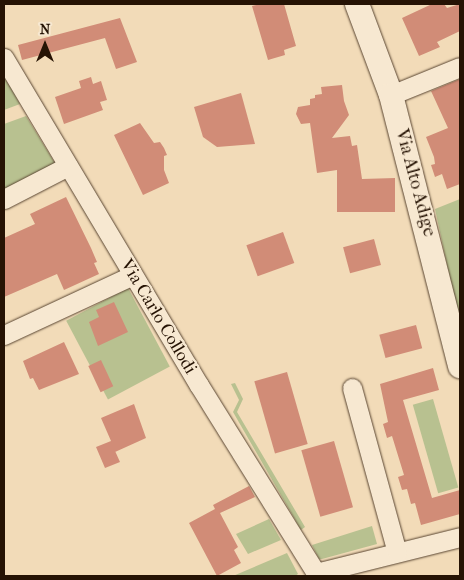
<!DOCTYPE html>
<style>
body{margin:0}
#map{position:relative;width:464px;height:580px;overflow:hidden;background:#f2dbb8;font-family:"IM FELL French Canon",serif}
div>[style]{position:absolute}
.green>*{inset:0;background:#b8c190;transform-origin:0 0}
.building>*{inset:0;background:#d18c77;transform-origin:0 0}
.roads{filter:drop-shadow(0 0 1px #594531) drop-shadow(0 0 1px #594531)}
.minor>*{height:19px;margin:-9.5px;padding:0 9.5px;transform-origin:9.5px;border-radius:9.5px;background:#f7e8d1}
.tertiary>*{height:24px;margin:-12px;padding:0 12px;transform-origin:12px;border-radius:12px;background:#f7e8d1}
span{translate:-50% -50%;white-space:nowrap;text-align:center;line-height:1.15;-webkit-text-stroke:4.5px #f7e8d1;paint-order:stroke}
.street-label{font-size:18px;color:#261304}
.frame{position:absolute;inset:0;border:5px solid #261304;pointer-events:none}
.north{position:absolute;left:20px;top:20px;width:50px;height:50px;-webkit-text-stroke:4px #f7e8d1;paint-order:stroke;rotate:0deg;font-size:14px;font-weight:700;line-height:20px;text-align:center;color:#261304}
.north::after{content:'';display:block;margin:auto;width:18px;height:22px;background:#261304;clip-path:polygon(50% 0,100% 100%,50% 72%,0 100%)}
</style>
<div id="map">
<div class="green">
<div style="clip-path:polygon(4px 76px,20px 104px,4px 110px)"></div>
<div style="clip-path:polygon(26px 116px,58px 168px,4px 193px,4px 124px)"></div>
<div style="clip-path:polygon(460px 199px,460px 325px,435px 209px)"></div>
<div style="left:128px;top:288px;width:89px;height:70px;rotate:62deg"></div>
<div style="clip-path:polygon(235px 383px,243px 399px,237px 412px,305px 527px,301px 530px,233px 412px,239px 400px,231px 384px)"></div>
<div style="left:433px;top:399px;width:92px;height:21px;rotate:74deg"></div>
<div style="clip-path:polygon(269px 519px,281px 540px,248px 554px,236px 534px)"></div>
<div style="clip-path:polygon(372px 526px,377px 544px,322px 559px,319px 559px,312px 545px)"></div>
<div style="clip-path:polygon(287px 553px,298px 574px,295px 576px,233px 576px)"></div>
</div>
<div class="building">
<div style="clip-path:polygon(261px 4px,284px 4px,296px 46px,284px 50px,285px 55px,268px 60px,252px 6px)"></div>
<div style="clip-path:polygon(432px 4px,444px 4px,447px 8px,460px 4px,460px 31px,437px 42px,440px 47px,419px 56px,402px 18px)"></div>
<div style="clip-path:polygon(120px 18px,137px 62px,116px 69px,105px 38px,22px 60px,18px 45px)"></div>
<div style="clip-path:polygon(91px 77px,93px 84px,101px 81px,107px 100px,100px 102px,103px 110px,64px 124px,55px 97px,81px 88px,79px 81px)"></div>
<div style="clip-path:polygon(460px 79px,460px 184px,447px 189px,442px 174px,435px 177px,431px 165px,435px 164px,434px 157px,426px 137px,448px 128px,431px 91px)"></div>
<div style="clip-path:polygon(342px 85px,344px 101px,349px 115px,332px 138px,350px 136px,352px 146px,357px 145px,362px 179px,395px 178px,395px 212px,337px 212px,337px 170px,317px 173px,310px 123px,301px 124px,296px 114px,298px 107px,310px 105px,310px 99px,315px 98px,315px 95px,322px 94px,321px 87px)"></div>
<div style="clip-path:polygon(241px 93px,255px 144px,217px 147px,203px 137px,194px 107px)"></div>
<div style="clip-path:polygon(140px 123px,154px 143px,160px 142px,164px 148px,167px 155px,164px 156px,164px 170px,169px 183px,143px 195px,114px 135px)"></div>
<div style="clip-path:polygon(66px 197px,91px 248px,97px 262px,94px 263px,99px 274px,64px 290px,57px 274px,4px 297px,4px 238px,35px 224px,30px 214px)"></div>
<div style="left:283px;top:232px;width:33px;height:39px;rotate:70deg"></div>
<div style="left:374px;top:239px;width:27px;height:32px;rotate:75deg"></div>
<div style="clip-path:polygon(114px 302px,128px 332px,98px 346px,89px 322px,99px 317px,96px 310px)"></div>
<div style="left:416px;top:325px;width:24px;height:38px;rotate:75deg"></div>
<div style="clip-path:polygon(64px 342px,79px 374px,39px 390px,33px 378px,30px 379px,23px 361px)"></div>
<div style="left:101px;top:360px;width:29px;height:14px;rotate:65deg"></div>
<div style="clip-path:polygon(433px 368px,439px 390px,403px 400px,432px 498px,460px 490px,460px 514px,421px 525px,415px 503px,411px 504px,407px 489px,402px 490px,398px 477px,404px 475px,392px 436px,387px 438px,383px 424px,388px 422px,380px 384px)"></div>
<div style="left:287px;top:372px;width:75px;height:34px;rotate:74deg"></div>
<div style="clip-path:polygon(134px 404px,146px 438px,115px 452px,111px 442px,120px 462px,105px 468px,96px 447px,111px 441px,101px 418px)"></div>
<div style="left:334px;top:441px;width:69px;height:34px;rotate:74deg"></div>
<div style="clip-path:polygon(249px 486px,255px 497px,220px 513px,238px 547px,234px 550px,241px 563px,217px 576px,189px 523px,215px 509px,213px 505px)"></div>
</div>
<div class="roads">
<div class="minor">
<div style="left:4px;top:58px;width:381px;rotate:59.2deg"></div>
<div style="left:199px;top:385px;width:221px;rotate:58.1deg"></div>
<div style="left:316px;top:573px;width:148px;rotate:-14deg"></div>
<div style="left:391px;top:95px;width:74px;rotate:-22.1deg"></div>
<div style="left:4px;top:199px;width:72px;rotate:-27.3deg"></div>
<div style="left:4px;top:335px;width:142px;rotate:-24.9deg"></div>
<div style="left:352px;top:388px;width:170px;rotate:74.7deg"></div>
</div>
<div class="tertiary">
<div style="left:357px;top:4px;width:97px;rotate:69.5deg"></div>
<div style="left:391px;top:95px;width:280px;rotate:75.7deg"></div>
</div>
</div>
<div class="street-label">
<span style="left:415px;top:183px;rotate:75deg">Via Alto Adige</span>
<span style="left:158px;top:317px;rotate:59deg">Via Carlo Collodi</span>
</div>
<div class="frame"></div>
<div class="north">N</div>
</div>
